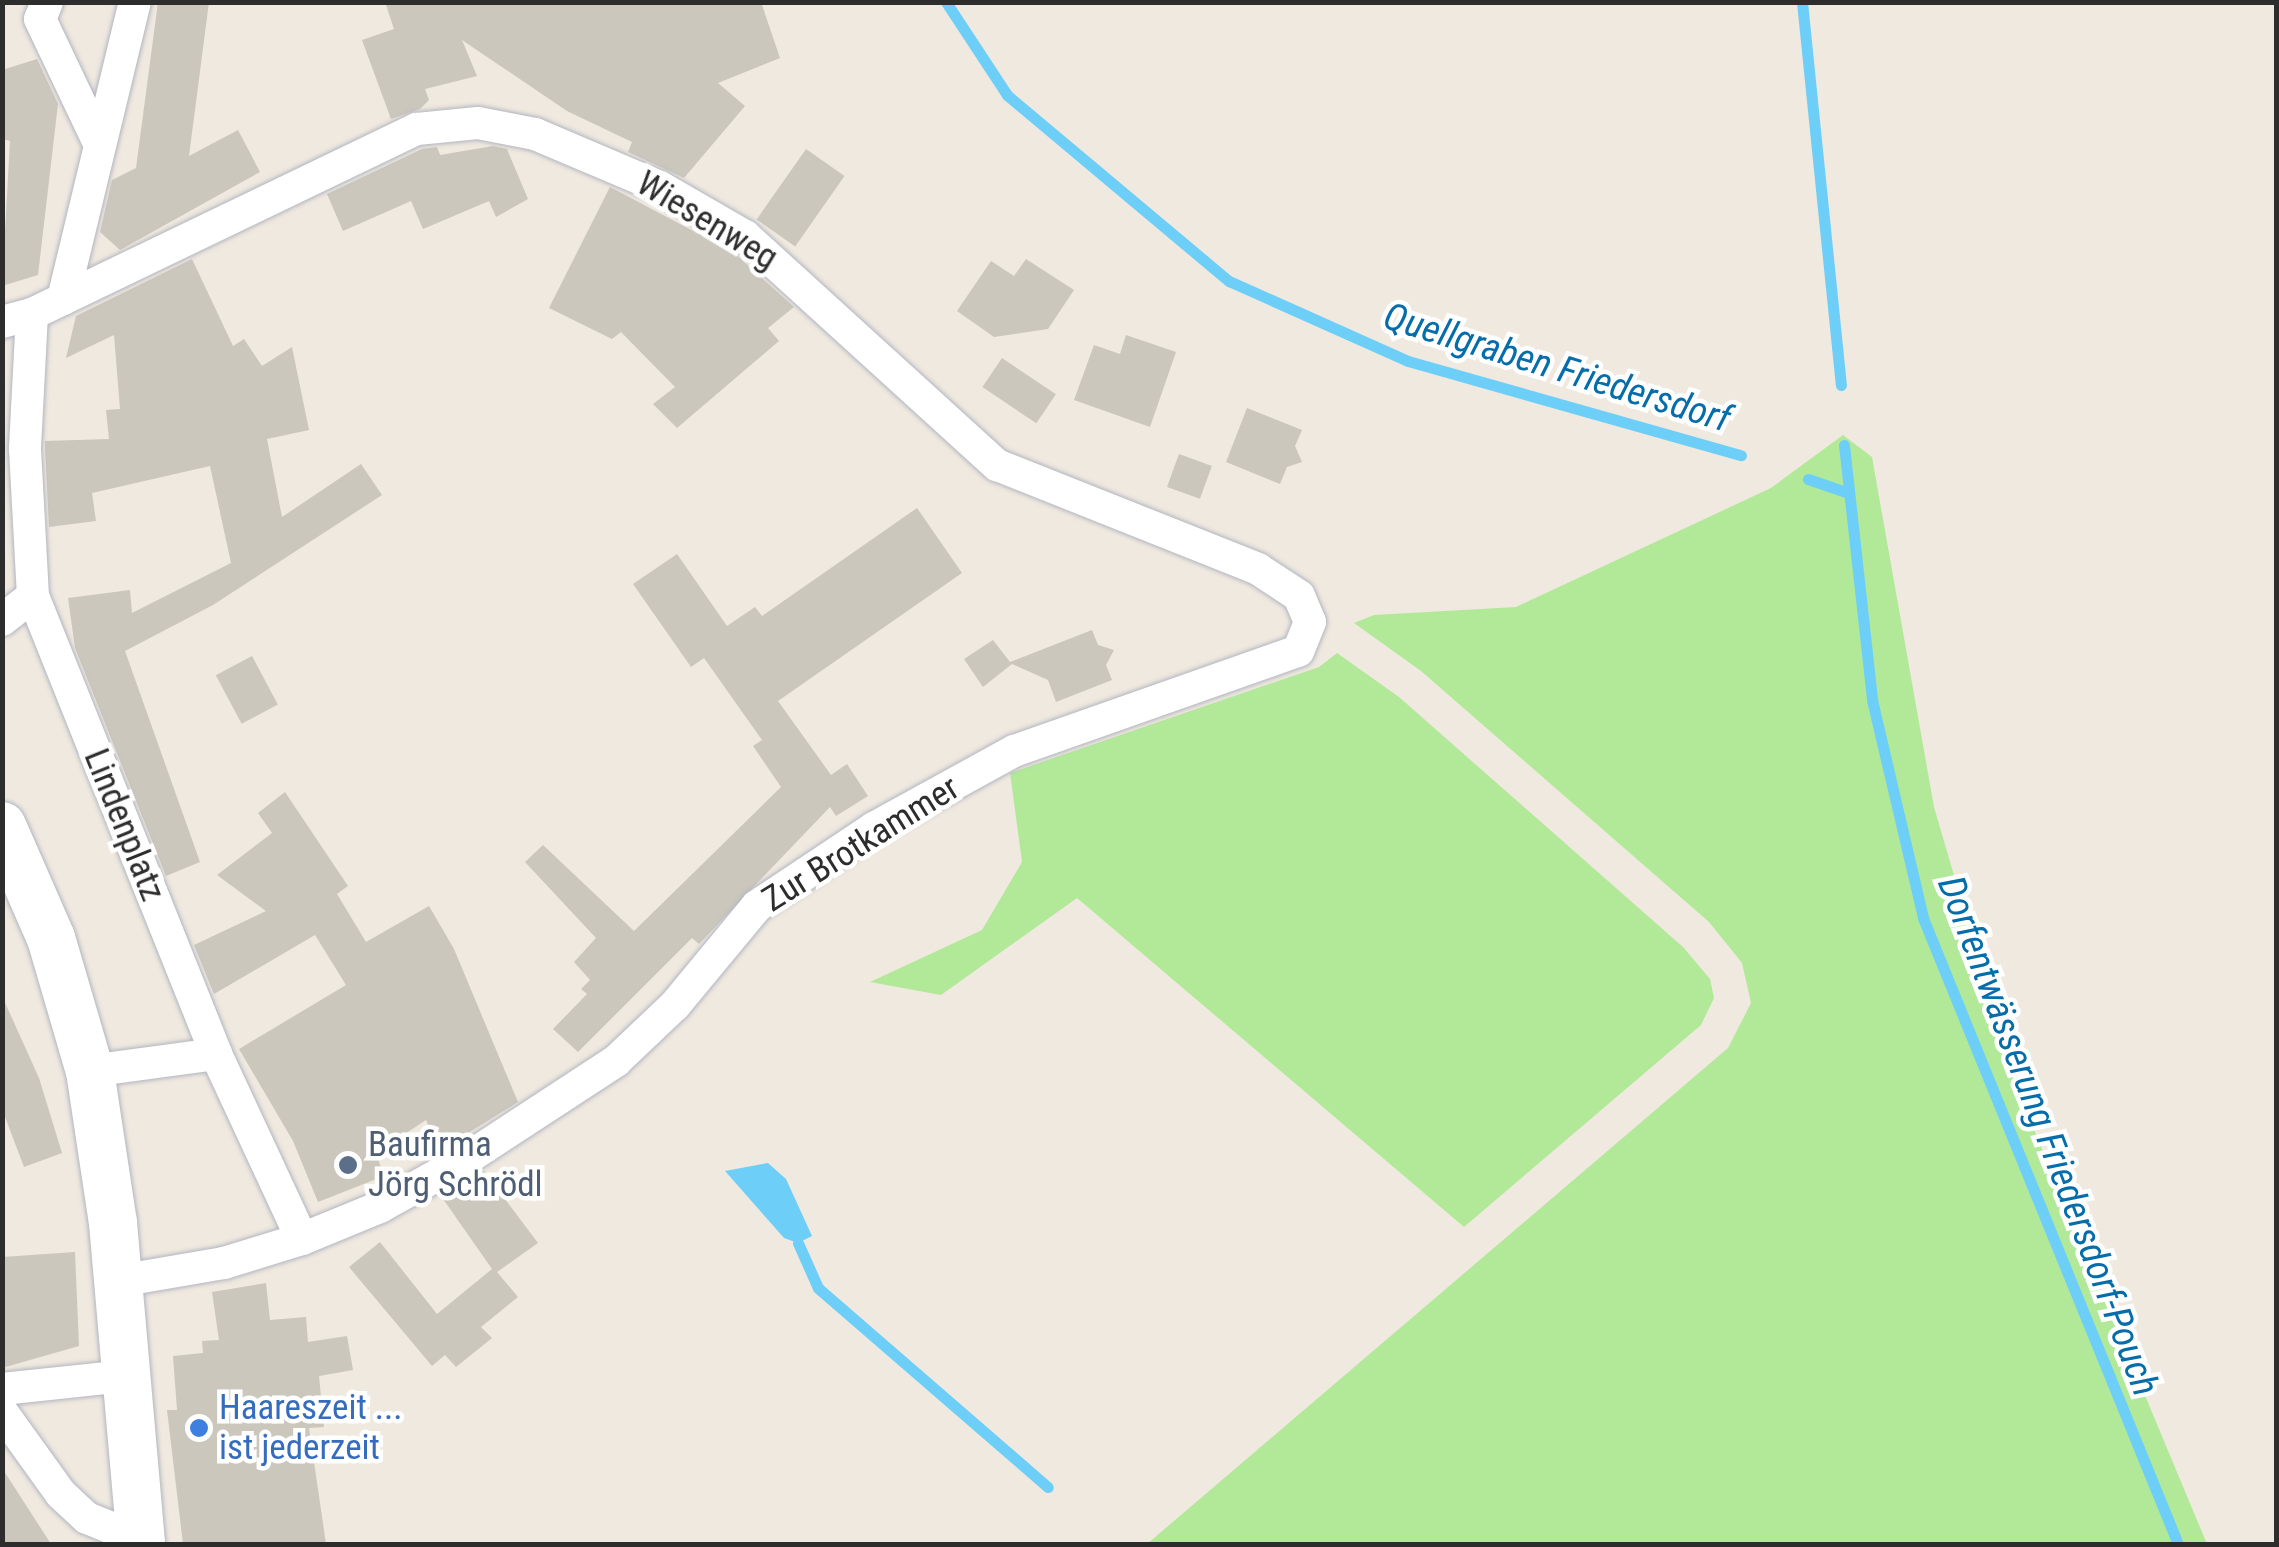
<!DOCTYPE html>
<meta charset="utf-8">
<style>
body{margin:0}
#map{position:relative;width:2279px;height:1547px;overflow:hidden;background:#efe9df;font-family:"Roboto Condensed",sans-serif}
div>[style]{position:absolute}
.green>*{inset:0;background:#b2e999}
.water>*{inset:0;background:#6dcef7}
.stream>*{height:11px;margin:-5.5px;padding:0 5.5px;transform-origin:5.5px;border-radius:5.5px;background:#6dcef7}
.building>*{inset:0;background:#cbc7bd;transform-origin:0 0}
.roads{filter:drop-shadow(0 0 2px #b3b5c1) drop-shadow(0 0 2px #b3b5c1)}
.minor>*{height:32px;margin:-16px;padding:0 16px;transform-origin:16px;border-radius:16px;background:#fff}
.secondary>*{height:48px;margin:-24px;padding:0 24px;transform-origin:24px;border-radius:24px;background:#fff}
.dots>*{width:28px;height:28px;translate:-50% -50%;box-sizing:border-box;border:5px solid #fff;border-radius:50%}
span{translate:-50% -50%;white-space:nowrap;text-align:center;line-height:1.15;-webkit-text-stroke:9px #fff;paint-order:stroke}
.street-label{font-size:35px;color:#2d2d2d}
.service-label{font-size:35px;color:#4e5e75}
.left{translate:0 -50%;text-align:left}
.shop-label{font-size:35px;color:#366cbe}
.water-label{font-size:38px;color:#046daa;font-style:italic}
.frame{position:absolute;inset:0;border:5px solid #2d2d2d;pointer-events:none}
</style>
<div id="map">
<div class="green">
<div style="clip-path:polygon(1843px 435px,1872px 457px,1934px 807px,2015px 1084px,2207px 1544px,1147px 1544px,1728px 1048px,1751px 1003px,1742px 963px,1709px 922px,1421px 671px,1354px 623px,1374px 615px,1516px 607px,1771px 488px)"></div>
<div style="clip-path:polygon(1337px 653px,1399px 697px,1683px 947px,1710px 979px,1714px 998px,1701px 1025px,1464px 1227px,1077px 898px,941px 995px,870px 982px,982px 930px,1022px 862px,1010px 773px,1319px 667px)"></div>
</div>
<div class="water">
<div style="clip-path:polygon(768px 1163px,786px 1179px,812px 1236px,798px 1243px,784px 1238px,725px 1171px)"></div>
</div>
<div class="stream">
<div style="left:946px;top:2px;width:111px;rotate:56.7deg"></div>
<div style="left:1007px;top:95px;width:290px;rotate:40deg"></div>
<div style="left:1229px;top:281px;width:196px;rotate:24.1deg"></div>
<div style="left:1408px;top:361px;width:346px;rotate:15.8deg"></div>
<div style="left:1802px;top:2px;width:385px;rotate:84.2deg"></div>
<div style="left:1844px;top:445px;width:257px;rotate:83.7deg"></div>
<div style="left:1872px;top:700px;width:224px;rotate:76.8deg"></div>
<div style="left:1923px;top:918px;width:676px;rotate:67.84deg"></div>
<div style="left:1808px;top:479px;width:43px;rotate:18.9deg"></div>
<div style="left:798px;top:1243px;width:49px;rotate:66deg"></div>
<div style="left:818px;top:1288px;width:304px;rotate:40.9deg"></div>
</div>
<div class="building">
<div style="clip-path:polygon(158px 2px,209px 2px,189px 156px,238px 130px,260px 172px,120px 250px,100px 232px,112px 180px,136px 168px)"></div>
<div style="clip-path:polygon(385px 2px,761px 2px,780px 58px,718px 83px,745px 106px,684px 178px,628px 152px,632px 142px,567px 111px,462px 40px,477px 76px,425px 89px,429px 100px,420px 109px,391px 119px,362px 40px,394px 29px)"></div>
<div style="clip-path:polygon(37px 59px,58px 104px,38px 275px,2px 286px,10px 141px,2px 139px,2px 70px)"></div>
<div style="clip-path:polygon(493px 146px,507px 149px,528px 199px,496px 217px,489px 201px,423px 229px,411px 201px,343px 231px,327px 194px,422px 149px,437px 147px,440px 155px)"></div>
<div style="left:806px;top:149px;width:47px;height:86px;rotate:35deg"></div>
<div style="clip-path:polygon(610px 187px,733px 252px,794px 307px,768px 328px,779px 341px,677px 428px,653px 404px,675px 387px,621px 332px,612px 339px,549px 308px)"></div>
<div style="clip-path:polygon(192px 259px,233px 346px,244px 339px,262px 366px,292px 347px,309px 430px,267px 439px,282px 517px,361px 464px,382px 495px,213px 605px,125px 651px,200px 862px,166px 876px,75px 648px,68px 598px,130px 590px,132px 613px,231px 563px,210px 466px,92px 493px,96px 521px,49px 527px,45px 449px,45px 441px,109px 439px,106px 410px,120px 409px,114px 335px,66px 358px,76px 316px)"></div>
<div style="clip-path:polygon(1026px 259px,1074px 290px,1048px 329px,994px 337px,957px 311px,991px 261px,1014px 276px)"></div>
<div style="clip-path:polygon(1126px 335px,1176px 352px,1150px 427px,1074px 400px,1094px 345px,1120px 354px)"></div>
<div style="left:1002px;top:358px;width:65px;height:35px;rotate:34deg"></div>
<div style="clip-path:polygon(1247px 408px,1302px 430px,1295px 446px,1302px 462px,1287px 467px,1280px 484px,1226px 462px)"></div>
<div style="left:1179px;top:454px;width:35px;height:35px;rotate:20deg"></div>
<div style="clip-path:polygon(917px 508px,962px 573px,778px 701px,831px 775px,847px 764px,868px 796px,836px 816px,830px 807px,699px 944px,692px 938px,578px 1052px,553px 1029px,587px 994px,581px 989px,590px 980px,574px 962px,596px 938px,525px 862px,543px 845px,634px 931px,781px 787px,753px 746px,762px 740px,704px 658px,691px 667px,633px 584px,677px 554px,727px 626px,755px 607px,762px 616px)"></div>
<div style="clip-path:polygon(1092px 630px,1098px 645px,1114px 650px,1106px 665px,1112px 680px,1056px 702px,1048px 680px,1012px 664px,983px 687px,964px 659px,993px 640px,1010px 662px)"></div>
<div style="left:252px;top:656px;width:55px;height:41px;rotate:62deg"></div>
<div style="clip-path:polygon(285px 792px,348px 886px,337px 894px,366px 942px,429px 906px,454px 949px,518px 1102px,439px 1151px,426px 1120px,376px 1153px,384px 1176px,318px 1202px,293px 1141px,239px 1049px,346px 985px,315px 935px,214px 994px,194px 945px,266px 911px,217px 875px,272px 833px,258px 813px)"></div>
<div style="clip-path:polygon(2px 996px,39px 1078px,62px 1153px,24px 1167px,2px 1109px)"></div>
<div style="clip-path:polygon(484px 1171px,538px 1243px,497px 1272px,518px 1297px,481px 1327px,492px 1338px,456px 1367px,445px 1355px,432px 1366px,349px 1267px,380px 1242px,437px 1314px,492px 1269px,441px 1196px)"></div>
<div style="clip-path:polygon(75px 1252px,79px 1346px,2px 1368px,2px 1257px)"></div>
<div style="clip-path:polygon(266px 1283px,270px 1320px,306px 1317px,308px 1342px,347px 1336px,353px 1370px,319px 1376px,324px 1427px,309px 1428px,326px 1544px,183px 1544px,167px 1410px,177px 1410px,173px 1356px,203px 1353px,202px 1341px,219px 1340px,212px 1292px)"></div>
<div style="clip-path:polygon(2px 1468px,51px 1544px,2px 1544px)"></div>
</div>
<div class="roads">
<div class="minor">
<div style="left:47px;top:2px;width:18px;rotate:112deg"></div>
<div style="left:40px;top:19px;width:137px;rotate:64.6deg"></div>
<div style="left:63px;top:299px;width:306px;rotate:-76.4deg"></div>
<div style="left:32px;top:314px;width:135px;rotate:93deg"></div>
<div style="left:25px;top:449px;width:147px;rotate:86.9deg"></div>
<div style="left:33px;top:596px;width:493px;rotate:68.2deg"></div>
<div style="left:216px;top:1054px;width:204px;rotate:65.1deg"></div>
<div style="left:2px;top:322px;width:31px;rotate:-15deg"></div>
<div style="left:32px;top:314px;width:427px;rotate:-25.7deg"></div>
<div style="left:417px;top:129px;width:61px;rotate:-5.6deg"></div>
<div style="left:478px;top:123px;width:58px;rotate:10.9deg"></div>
<div style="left:535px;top:134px;width:136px;rotate:23deg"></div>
<div style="left:660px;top:187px;width:98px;rotate:30deg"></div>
<div style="left:745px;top:236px;width:341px;rotate:42.3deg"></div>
<div style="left:997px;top:465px;width:281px;rotate:21.7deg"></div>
<div style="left:1258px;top:569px;width:49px;rotate:33.4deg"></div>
<div style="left:1299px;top:596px;width:28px;rotate:67deg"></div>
<div style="left:1310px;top:622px;width:31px;rotate:112deg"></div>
<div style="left:1298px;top:651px;width:301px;rotate:160.6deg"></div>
<div style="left:1014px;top:751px;width:160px;rotate:151.2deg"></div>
<div style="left:874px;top:828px;width:141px;rotate:146.3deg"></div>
<div style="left:757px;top:906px;width:129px;rotate:129.6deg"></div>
<div style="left:675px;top:1005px;width:81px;rotate:136.5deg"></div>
<div style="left:616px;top:1061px;width:177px;rotate:146.8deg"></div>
<div style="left:468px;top:1158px;width:101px;rotate:150.9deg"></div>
<div style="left:380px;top:1207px;width:84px;rotate:157.7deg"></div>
<div style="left:302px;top:1239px;width:82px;rotate:162.9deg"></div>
<div style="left:224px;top:1263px;width:107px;rotate:170.3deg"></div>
<div style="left:2px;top:620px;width:39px;rotate:-38deg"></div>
<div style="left:90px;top:1071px;width:127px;rotate:-7.7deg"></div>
<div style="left:2px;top:1389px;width:125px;rotate:-6deg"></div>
<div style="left:2px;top:1412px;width:101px;rotate:54.3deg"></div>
<div style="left:61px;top:1494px;width:35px;rotate:43deg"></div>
<div style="left:87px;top:1518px;width:29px;rotate:22deg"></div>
<div style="left:114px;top:1529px;width:25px;rotate:-2deg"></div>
</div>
<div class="secondary">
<div style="left:2px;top:826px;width:122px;rotate:66.4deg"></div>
<div style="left:51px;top:938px;width:139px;rotate:73.7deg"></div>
<div style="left:90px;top:1071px;width:154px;rotate:81.4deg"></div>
<div style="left:113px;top:1223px;width:322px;rotate:85deg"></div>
</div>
</div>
<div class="dots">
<div style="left:348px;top:1165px;background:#5c6f8a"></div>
<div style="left:199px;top:1428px;background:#3f7fe0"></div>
</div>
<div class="street-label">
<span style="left:707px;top:221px;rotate:31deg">Wiesenweg</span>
<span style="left:124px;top:825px;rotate:68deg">Lindenplatz</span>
<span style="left:861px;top:844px;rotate:-32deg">Zur Brotkammer</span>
</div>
<div class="service-label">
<span class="left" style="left:368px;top:1165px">Baufirma<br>Jörg Schrödl</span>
</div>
<div class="shop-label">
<span class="left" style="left:219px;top:1428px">Haareszeit ...<br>ist jederzeit</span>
</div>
<div class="water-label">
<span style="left:1557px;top:368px;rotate:17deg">Quellgraben Friedersdorf</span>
<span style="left:2048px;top:1136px;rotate:69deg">Dorfentwässerung Friedersdorf-Pouch</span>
</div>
<div class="frame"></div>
</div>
